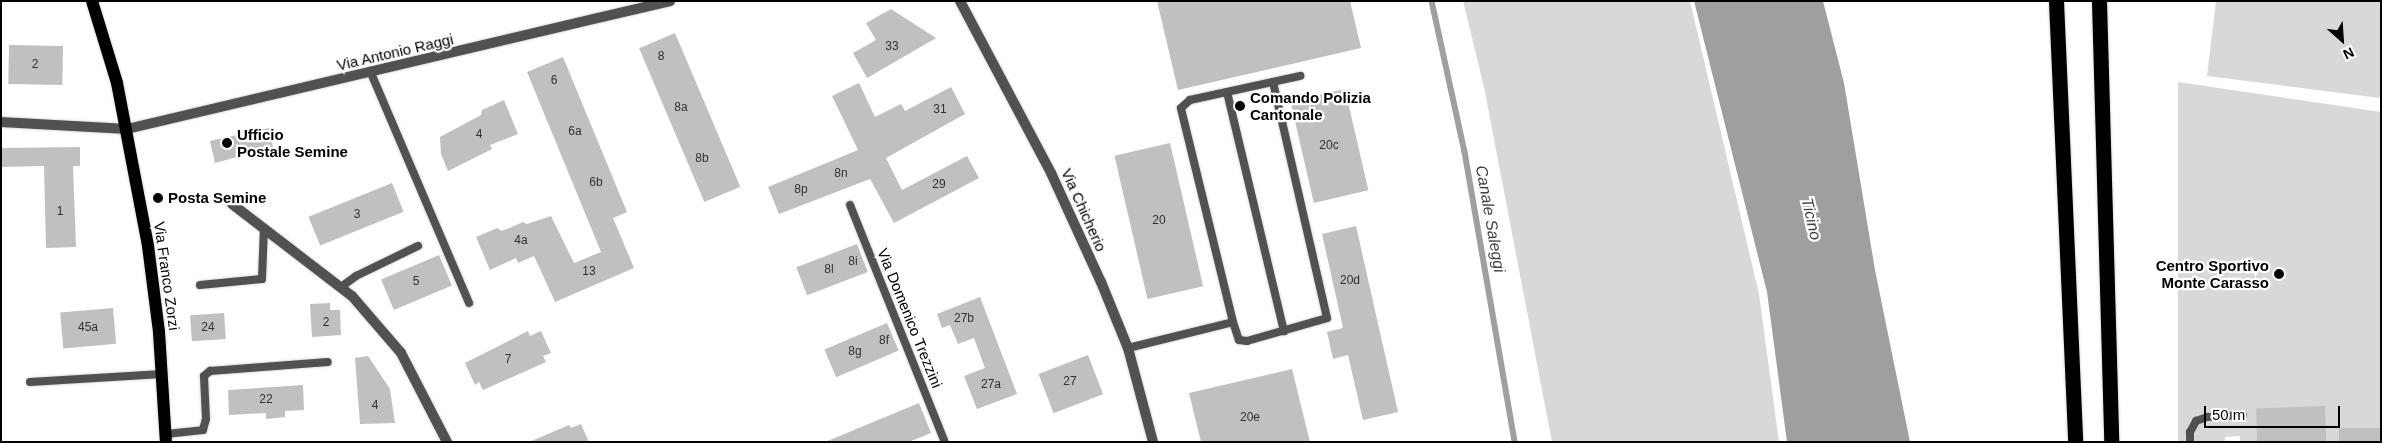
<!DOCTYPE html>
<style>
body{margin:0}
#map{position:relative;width:2382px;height:443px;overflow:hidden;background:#fff;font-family:Arial,sans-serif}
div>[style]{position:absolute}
.green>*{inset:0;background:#d8d8d8}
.water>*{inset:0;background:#9f9f9f}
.stream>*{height:5.5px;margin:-2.75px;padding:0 2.75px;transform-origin:2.75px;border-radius:2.75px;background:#9f9f9f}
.building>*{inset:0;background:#c0c0c0;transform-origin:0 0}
.roads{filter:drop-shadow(0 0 1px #dbdbdb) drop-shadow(0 0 1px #dbdbdb)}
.lane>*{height:8px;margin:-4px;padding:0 4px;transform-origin:4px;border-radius:4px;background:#515151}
.street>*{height:10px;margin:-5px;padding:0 5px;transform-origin:5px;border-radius:5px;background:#515151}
.primary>*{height:12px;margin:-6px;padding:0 6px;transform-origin:6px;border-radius:6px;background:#000}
.highway>*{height:15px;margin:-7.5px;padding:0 7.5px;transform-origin:7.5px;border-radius:7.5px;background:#000}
.dots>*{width:14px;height:14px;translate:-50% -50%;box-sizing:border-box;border:2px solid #fff;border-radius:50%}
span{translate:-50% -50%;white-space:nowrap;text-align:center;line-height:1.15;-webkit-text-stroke:4.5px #fff;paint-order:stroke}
.number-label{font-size:12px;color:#303030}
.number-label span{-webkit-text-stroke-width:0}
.street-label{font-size:15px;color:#000}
.poi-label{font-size:15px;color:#000;font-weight:700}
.left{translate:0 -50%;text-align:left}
.right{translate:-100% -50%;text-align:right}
.water-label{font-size:16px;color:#404040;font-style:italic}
.frame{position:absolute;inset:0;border:2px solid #000;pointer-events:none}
.north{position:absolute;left:2317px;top:15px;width:50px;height:50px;-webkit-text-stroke:4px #fff;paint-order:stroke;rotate:154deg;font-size:14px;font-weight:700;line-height:20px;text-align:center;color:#000}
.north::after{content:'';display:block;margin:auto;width:18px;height:22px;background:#000;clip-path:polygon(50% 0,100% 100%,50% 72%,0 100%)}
.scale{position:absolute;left:2204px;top:406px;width:136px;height:22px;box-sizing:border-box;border:2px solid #000;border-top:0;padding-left:6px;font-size:15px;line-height:18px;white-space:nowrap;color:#000;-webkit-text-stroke:4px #fff;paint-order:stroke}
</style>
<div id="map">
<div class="green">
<div style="clip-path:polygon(1463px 1px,1690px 1px,1759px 294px,1779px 442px,1552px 442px,1484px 87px)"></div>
<div style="clip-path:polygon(2216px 1px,2381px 1px,2380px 98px,2207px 76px)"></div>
<div style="clip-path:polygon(2178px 82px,2381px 112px,2381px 442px,2240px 442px,2240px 436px,2225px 437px,2225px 442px,2178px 442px)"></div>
</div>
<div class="water">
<div style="clip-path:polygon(1694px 1px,1823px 1px,1844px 83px,1875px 270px,1910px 442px,1787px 442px,1767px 292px)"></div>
</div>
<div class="stream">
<div style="left:1432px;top:1px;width:155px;rotate:77.7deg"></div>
<div style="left:1465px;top:152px;width:294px;rotate:80.2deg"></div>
</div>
<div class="building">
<div style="clip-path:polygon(1157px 1px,1350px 1px,1361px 48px,1178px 90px)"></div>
<div style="clip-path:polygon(891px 9px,936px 38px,867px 78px,853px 53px,876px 40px,866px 23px)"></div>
<div style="left:675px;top:33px;width:167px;height:39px;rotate:67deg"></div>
<div style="left:9px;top:45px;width:54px;height:39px;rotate:1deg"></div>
<div style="clip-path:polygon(563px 57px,627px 212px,613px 218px,634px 268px,555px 302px,534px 256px,518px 263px,516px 258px,490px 270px,476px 237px,497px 228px,502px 231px,523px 222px,527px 224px,551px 216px,574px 263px,601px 252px,527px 72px)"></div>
<div style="clip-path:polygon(859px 83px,875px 117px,901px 104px,905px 111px,951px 87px,965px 114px,886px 158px,902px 190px,967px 156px,979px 178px,894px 223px,870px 179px,779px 214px,768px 187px,858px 150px,832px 96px)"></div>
<div style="left:1345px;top:89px;width:104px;height:56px;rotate:77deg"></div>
<div style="clip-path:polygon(504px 100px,518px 134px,490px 145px,492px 149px,448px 171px,441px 154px,440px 137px,481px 115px,482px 110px)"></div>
<div style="clip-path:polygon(269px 128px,273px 147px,215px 163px,210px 141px)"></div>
<div style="left:1170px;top:143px;width:147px;height:57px;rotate:77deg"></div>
<div style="clip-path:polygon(80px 147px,80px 166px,73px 166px,76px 247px,46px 248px,44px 166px,1px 167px,1px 148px)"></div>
<div style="left:392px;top:183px;width:31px;height:90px;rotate:68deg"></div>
<div style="clip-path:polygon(1356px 226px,1398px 412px,1363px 420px,1348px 355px,1333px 359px,1327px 332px,1343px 328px,1322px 234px)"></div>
<div style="left:857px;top:244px;width:30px;height:65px;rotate:69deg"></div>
<div style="left:439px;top:255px;width:33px;height:63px;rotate:67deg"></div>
<div style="clip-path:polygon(980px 297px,1017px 394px,977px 409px,964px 376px,985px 368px,974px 338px,958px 344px,950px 325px,942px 328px,937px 314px)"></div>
<div style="clip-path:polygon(330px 303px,330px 310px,340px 310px,341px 335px,312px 337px,310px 304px)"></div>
<div style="left:113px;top:308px;width:36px;height:53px;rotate:85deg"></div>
<div style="left:224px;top:313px;width:26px;height:34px;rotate:86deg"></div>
<div style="left:887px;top:323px;width:30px;height:68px;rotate:67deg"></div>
<div style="clip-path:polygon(528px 331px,530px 336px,541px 331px,551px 353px,543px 356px,546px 362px,483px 390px,479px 382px,475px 385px,465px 363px)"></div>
<div style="left:1088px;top:355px;width:42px;height:53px;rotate:69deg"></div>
<div style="clip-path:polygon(368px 356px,390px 389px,395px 423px,360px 424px,355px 358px)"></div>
<div style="clip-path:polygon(1292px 369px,1310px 442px,1201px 442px,1189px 393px)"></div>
<div style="clip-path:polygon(303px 385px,304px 410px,285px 411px,285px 417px,266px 419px,266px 413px,229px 415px,228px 390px)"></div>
<div style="clip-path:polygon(919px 403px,931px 433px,909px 442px,825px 442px)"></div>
<div style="left:2325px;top:406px;width:36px;height:69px;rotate:88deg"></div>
<div style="clip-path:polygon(581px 424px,589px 442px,529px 442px,569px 425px,571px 428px)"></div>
<div style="left:2381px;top:428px;width:14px;height:42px;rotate:90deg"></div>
</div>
<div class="roads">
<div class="lane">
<div style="left:371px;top:73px;width:250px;rotate:66.9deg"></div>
<div style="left:1227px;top:92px;width:246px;rotate:76.6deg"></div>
<div style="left:850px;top:205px;width:255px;rotate:68.2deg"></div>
<div style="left:200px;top:285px;width:62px;rotate:-5.5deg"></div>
<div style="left:262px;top:279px;width:51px;rotate:-87.8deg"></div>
<div style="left:341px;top:287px;width:19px;rotate:-36deg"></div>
<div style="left:356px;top:276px;width:69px;rotate:-25.8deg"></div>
<div style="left:1233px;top:322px;width:220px;rotate:-103.7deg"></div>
<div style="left:1181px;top:108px;width:12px;rotate:-42deg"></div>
<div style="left:1190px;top:100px;width:113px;rotate:-12.3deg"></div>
<div style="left:1128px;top:348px;width:108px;rotate:-13.9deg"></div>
<div style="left:1233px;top:322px;width:19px;rotate:72deg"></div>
<div style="left:1239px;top:340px;width:8px;rotate:7deg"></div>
<div style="left:1247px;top:341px;width:83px;rotate:-16deg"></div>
<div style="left:1327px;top:318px;width:242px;rotate:-102.9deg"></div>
<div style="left:30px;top:382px;width:132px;rotate:-3.5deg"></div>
<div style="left:166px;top:434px;width:37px;rotate:-6deg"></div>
<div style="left:203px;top:430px;width:11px;rotate:-75deg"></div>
<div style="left:206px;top:419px;width:43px;rotate:-92.7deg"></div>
<div style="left:204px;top:376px;width:8px;rotate:-40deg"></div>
<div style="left:210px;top:371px;width:118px;rotate:-4.4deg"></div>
<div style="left:2190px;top:442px;width:10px;rotate:-90deg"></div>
<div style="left:2190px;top:432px;width:13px;rotate:-61deg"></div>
<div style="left:2196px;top:421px;width:12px;rotate:-20deg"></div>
<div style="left:2207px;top:417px;width:36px;rotate:-3deg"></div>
</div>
<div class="street">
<div style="left:960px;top:1px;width:195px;rotate:62.1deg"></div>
<div style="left:1051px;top:173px;width:120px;rotate:65.4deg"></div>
<div style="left:1101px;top:282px;width:71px;rotate:67.8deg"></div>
<div style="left:1128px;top:348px;width:97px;rotate:75.1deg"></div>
<div style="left:1px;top:122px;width:126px;rotate:3.2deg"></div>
<div style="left:127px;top:129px;width:558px;rotate:-13.26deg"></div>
<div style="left:232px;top:204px;width:151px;rotate:37.5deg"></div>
<div style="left:352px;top:296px;width:75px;rotate:49.3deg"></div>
<div style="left:401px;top:353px;width:100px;rotate:62.7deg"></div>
</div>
<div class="primary">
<div style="left:92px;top:1px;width:86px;rotate:73deg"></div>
<div style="left:117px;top:83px;width:166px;rotate:79.2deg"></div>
<div style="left:148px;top:246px;width:87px;rotate:82.7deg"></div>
<div style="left:159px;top:332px;width:110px;rotate:86.4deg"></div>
</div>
<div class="highway">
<div style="left:2056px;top:1px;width:441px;rotate:87.5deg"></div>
<div style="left:2099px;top:1px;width:441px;rotate:88.4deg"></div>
</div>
</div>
<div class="dots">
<div style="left:1240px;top:106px;background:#000"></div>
<div style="left:227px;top:143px;background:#000"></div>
<div style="left:158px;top:198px;background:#000"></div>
<div style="left:2279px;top:274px;background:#000"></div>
</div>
<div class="number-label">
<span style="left:892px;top:47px">33</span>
<span style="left:661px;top:57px">8</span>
<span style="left:35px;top:65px">2</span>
<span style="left:554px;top:81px">6</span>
<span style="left:681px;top:108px">8a</span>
<span style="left:940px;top:110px">31</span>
<span style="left:575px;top:132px">6a</span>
<span style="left:479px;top:135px">4</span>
<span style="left:1329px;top:146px">20c</span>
<span style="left:702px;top:159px">8b</span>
<span style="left:841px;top:174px">8n</span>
<span style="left:596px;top:183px">6b</span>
<span style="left:939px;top:185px">29</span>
<span style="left:801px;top:190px">8p</span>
<span style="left:60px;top:212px">1</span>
<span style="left:357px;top:215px">3</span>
<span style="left:1159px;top:221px">20</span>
<span style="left:521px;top:241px">4a</span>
<span style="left:853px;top:262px">8i</span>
<span style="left:829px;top:270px">8l</span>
<span style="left:589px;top:272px">13</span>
<span style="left:1350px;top:281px">20d</span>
<span style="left:416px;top:282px">5</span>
<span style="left:964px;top:319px">27b</span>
<span style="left:326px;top:323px">2</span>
<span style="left:88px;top:328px">45a</span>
<span style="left:208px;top:328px">24</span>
<span style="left:884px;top:341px">8f</span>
<span style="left:855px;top:352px">8g</span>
<span style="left:508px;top:360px">7</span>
<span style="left:1070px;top:382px">27</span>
<span style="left:991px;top:385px">27a</span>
<span style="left:266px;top:400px">22</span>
<span style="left:375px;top:406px">4</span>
<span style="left:1250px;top:418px">20e</span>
</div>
<div class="street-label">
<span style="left:395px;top:52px;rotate:-13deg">Via Antonio Raggi</span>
<span style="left:1084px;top:210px;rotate:66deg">Via Chicherio</span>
<span style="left:167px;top:276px;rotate:82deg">Via Franco Zorzi</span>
<span style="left:910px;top:318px;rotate:68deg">Via Domenico Trezzini</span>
</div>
<div class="poi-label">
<span class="left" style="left:1250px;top:106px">Comando Polizia<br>Cantonale</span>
<span class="left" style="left:237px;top:143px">Ufficio<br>Postale Semine</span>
<span class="left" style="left:168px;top:198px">Posta Semine</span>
<span class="right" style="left:2269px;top:274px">Centro Sportivo<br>Monte Carasso</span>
</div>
<div class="water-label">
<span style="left:1490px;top:219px;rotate:80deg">Canale Saleggi</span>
<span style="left:1811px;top:219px;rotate:77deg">Ticino</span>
</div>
<div class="frame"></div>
<div class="north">N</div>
<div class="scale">50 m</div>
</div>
